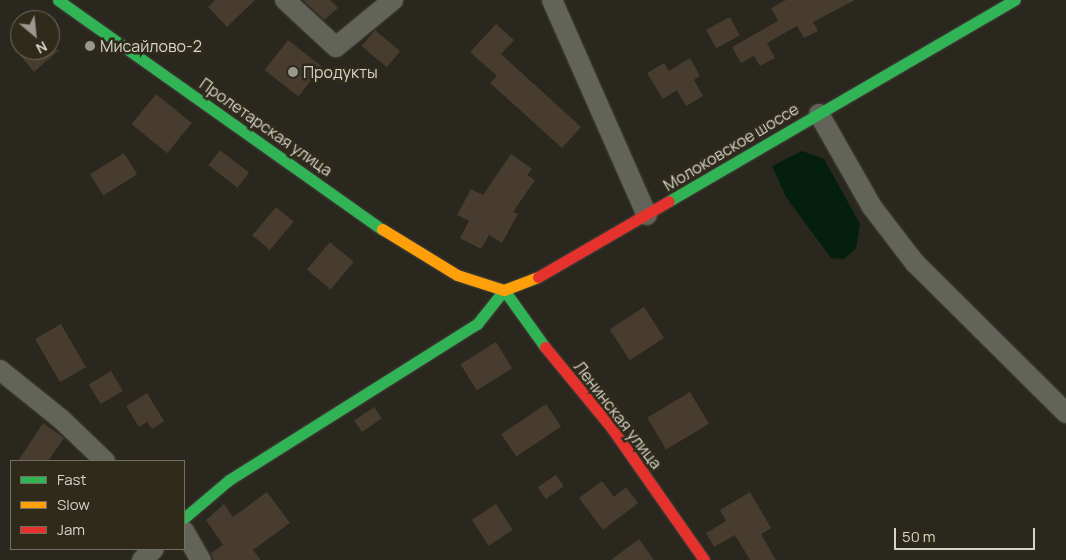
<!DOCTYPE html>
<meta charset="utf-8">
<style>
body{margin:0}
#map{position:relative;width:1066px;height:560px;overflow:hidden;background:#2a271f;font-family:Manrope,sans-serif}
div>[style]{position:absolute}
.water>*{inset:0;background:#041f0d}
.building>*{inset:0;background:#473c2e;transform-origin:0 0}
.roads{filter:drop-shadow(0 0 1px #45423b) drop-shadow(0 0 1px #45423b)}
.street>*{height:20px;margin:-10px;padding:0 10px;transform-origin:10px;border-radius:10px;background:#62645a}
.fast>*{height:11px;margin:-5.5px;padding:0 5.5px;transform-origin:5.5px;border-radius:5.5px;background:#30b455}
.slow>*{height:11px;margin:-5.5px;padding:0 5.5px;transform-origin:5.5px;border-radius:5.5px;background:#ff9f0a}
.jam>*{height:11px;margin:-5.5px;padding:0 5.5px;transform-origin:5.5px;border-radius:5.5px;background:#e5322d}
.dots>*{width:14px;height:14px;translate:-50% -50%;box-sizing:border-box;border:2px solid #2f2a1a;border-radius:50%}
span{translate:-50% -50%;white-space:nowrap;text-align:center;line-height:1.15;-webkit-text-stroke:5px #2f2a1a;paint-order:stroke}
.poi-label{font-size:16px;color:#d6d3c9}
.left{translate:0 -50%;text-align:left}
.street-label{font-size:16px;color:#d6d3c9}
.legend{position:absolute;left:10px;top:460px;width:175px;height:90px;box-sizing:border-box;background:#2f2a1a;border:1px solid #726e60;margin:0;padding:6px 9px;list-style:none;font-size:15px;color:#d6d3c9}
.legend li{display:flex;align-items:center;gap:10px;height:25px}
.legend b{width:25px;border:1px solid #726e60}
.north{position:absolute;left:10px;top:10px;width:50px;height:50px;box-sizing:border-box;background:#2f2a1a;border:1px solid #726e60;border-radius:50%;rotate:152deg;font-size:14px;font-weight:700;line-height:20px;text-align:center;color:#d6d3c9}
.north::after{content:'';display:block;margin:auto;width:18px;height:22px;background:#9a978e;clip-path:polygon(50% 0,100% 100%,50% 72%,0 100%)}
.scale{position:absolute;left:894px;top:528px;width:141px;height:22px;box-sizing:border-box;border:2px solid #d6d3c9;border-top:0;padding-left:6px;font-size:15px;line-height:18px;white-space:nowrap;color:#d6d3c9;-webkit-text-stroke:4px #2f2a1a;paint-order:stroke}
</style>
<div id="map">
<div class="water">
<div style="clip-path:polygon(802px 151px,824px 159px,860px 224px,856px 248px,844px 259px,831px 258px,786px 197px,772px 166px)"></div>
</div>
<div class="building">
<div style="clip-path:polygon(215px 0,255px 0,227px 27px,208px 7px)"></div>
<div style="clip-path:polygon(303px 0,330px 0,338px 8px,324px 20px)"></div>
<div style="clip-path:polygon(786px 0,855px 0,813px 22px,818px 31px,804px 38px,797px 26px,767px 43px,775px 58px,760px 66px,754px 56px,741px 63px,732px 47px,778px 21px,771px 8px)"></div>
<div style="left:730px;top:17px;width:21px;height:27px;rotate:62deg"></div>
<div style="clip-path:polygon(496px 24px,514px 40px,501px 54px,581px 127px,562px 148px,490px 83px,497px 76px,470px 52px)"></div>
<div style="left:375px;top:30px;width:33px;height:21px;rotate:40deg"></div>
<div style="left:288px;top:40px;width:43px;height:38px;rotate:38deg"></div>
<div style="clip-path:polygon(16px 50px,59px 50px,34px 72px)"></div>
<div style="clip-path:polygon(690px 58px,700px 76px,694px 80px,703px 96px,686px 106px,677px 90px,663px 99px,647px 73px,664px 63px,669px 71px)"></div>
<div style="left:156px;top:94px;width:46px;height:39px;rotate:39deg"></div>
<div style="left:220px;top:150px;width:37px;height:19px;rotate:38deg"></div>
<div style="left:124px;top:153px;width:25px;height:40px;rotate:58deg"></div>
<div style="clip-path:polygon(511px 154px,532px 169px,527px 175px,535px 180px,513px 212px,518px 214px,502px 243px,489px 235px,481px 249px,460px 238px,469px 221px,457px 215px,471px 189px,483px 195px)"></div>
<div style="left:276px;top:207px;width:23px;height:37px;rotate:40deg"></div>
<div style="left:330px;top:242px;width:31px;height:36px;rotate:40deg"></div>
<div style="left:644px;top:307px;width:37px;height:41px;rotate:57deg"></div>
<div style="left:61px;top:324px;width:50px;height:30px;rotate:60deg"></div>
<div style="left:496px;top:342px;width:31px;height:42px;rotate:58deg"></div>
<div style="left:111px;top:371px;width:23px;height:26px;rotate:59deg"></div>
<div style="left:690px;top:392px;width:37px;height:50px;rotate:59deg"></div>
<div style="clip-path:polygon(147px 393px,164px 421px,152px 429px,147px 422px,139px 427px,126px 406px)"></div>
<div style="left:546px;top:404px;width:27px;height:54px;rotate:56deg"></div>
<div style="left:374px;top:407px;width:14px;height:24px;rotate:56deg"></div>
<div style="clip-path:polygon(43px 423px,64px 438px,48px 461px,18px 461px)"></div>
<div style="left:556px;top:475px;width:14px;height:22px;rotate:56deg"></div>
<div style="clip-path:polygon(602px 481px,614px 497px,626px 487px,638px 503px,603px 530px,579px 498px)"></div>
<div style="clip-path:polygon(267px 492px,290px 523px,253px 550px,261px 560px,213px 560px,211px 553px,223px 545px,206px 520px,224px 504px,233px 517px)"></div>
<div style="clip-path:polygon(750px 492px,771px 528px,761px 534px,776px 560px,750px 560px,735px 535px,714px 547px,706px 533px,726px 521px,720px 510px)"></div>
<div style="left:496px;top:504px;width:31px;height:29px;rotate:57deg"></div>
<div style="clip-path:polygon(639px 539px,654px 560px,611px 560px)"></div>
</div>
<div class="roads">
<div class="street">
<div style="left:285px;top:0;width:69px;rotate:42.7deg"></div>
<div style="left:336px;top:47px;width:74px;rotate:-39.5deg"></div>
<div style="left:552px;top:0;width:235px;rotate:66.2deg"></div>
<div style="left:819px;top:114px;width:107px;rotate:60.3deg"></div>
<div style="left:872px;top:207px;width:71px;rotate:52.5deg"></div>
<div style="left:915px;top:263px;width:213px;rotate:44.8deg"></div>
<div style="left:0;top:370px;width:78px;rotate:38.8deg"></div>
<div style="left:61px;top:419px;width:61px;rotate:43.7deg"></div>
<div style="left:184px;top:531px;width:34px;rotate:60deg"></div>
<div style="left:142px;top:560px;width:16px;rotate:-43deg"></div>
</div>
<div class="fast">
<div style="left:58px;top:0;width:397px;rotate:35.3deg"></div>
<div style="left:669px;top:201px;width:400px;rotate:-30.2deg"></div>
<div style="left:184px;top:518px;width:59px;rotate:-40.2deg"></div>
<div style="left:229px;top:480px;width:293px;rotate:-32.2deg"></div>
<div style="left:477px;top:324px;width:43px;rotate:-51.5deg"></div>
<div style="left:504px;top:290px;width:70px;rotate:54.3deg"></div>
</div>
<div class="slow">
<div style="left:382px;top:229px;width:88px;rotate:31.5deg"></div>
<div style="left:457px;top:275px;width:49px;rotate:17.7deg"></div>
<div style="left:504px;top:290px;width:36px;rotate:-21deg"></div>
</div>
<div class="jam">
<div style="left:538px;top:277px;width:151px;rotate:-30.1deg"></div>
<div style="left:545px;top:347px;width:104px;rotate:50.5deg"></div>
<div style="left:611px;top:427px;width:162px;rotate:55deg"></div>
</div>
</div>
<div class="dots">
<div style="left:90px;top:46px;background:#9a978e"></div>
<div style="left:293px;top:72px;background:#9a978e"></div>
</div>
<div class="poi-label">
<span class="left" style="left:100px;top:46px">Мисайлово-2</span>
<span class="left" style="left:303px;top:72px">Продукты</span>
</div>
<div class="street-label">
<span style="left:266px;top:127px;rotate:35deg">Пролетарская улица</span>
<span style="left:731px;top:147px;rotate:-31deg">Молоковское шоссе</span>
<span style="left:618px;top:415px;rotate:52deg">Ленинская улица</span>
</div>
<ul class="legend">
<li><b style="height:6px;background:#30b455"></b>Fast</li>
<li><b style="height:6px;background:#ff9f0a"></b>Slow</li>
<li><b style="height:6px;background:#e5322d"></b>Jam</li>
</ul>
<div class="north">N</div>
<div class="scale">50 m</div>
</div>
